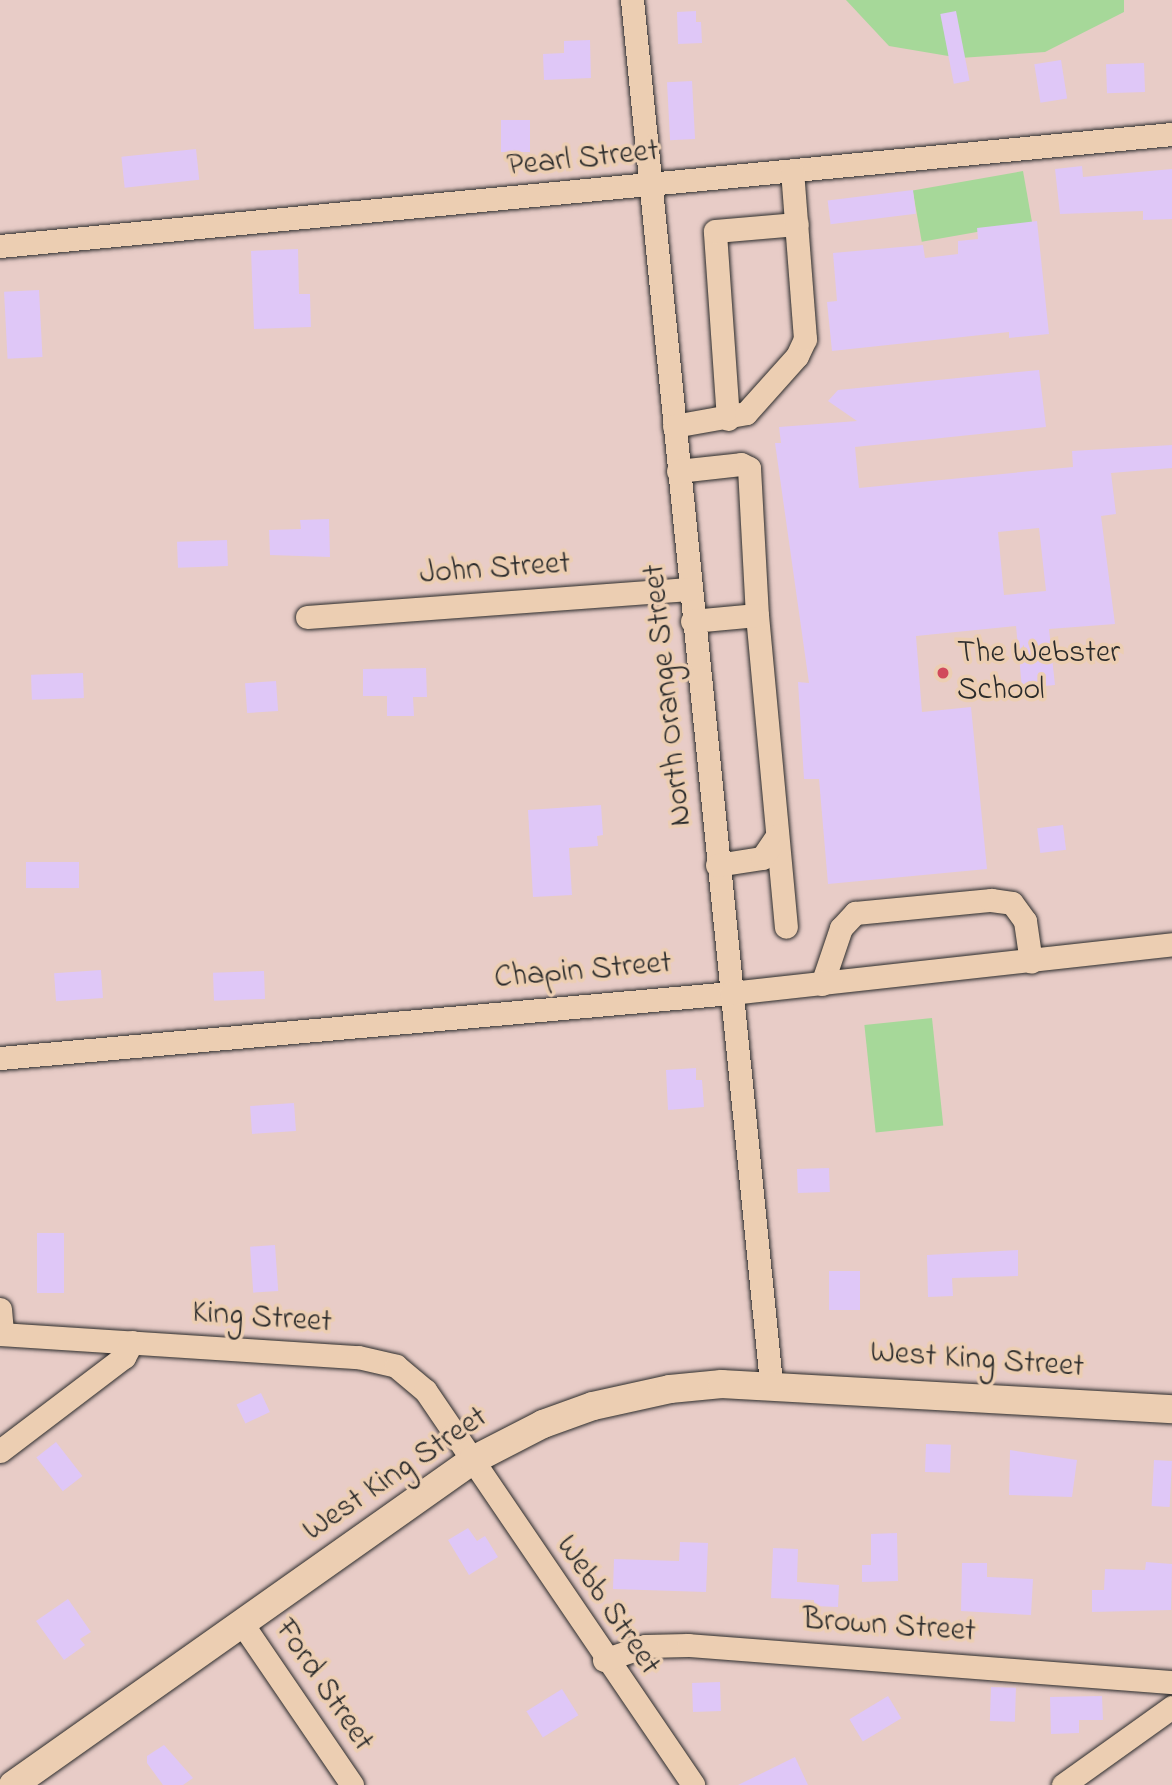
<!DOCTYPE html>
<style>
body{margin:0}
#map{position:relative;width:1172px;height:1785px;overflow:hidden;background:#e8ccc7;font-family:"Indie Flower",sans-serif}
div>[style]{position:absolute}
.green>*{inset:0;background:#a6d899;transform-origin:0 0}
.building>*{inset:0;background:#dfc7f7;transform-origin:0 0}
.roads{filter:drop-shadow(0 0 2px #2b2b2b) drop-shadow(0 0 2px #2b2b2b)}
.minor>*{height:23px;margin:-11.5px;padding:0 11.5px;transform-origin:11.5px;border-radius:11.5px;background:#ecceb2}
.major>*{height:28px;margin:-14px;padding:0 14px;transform-origin:14px;border-radius:14px;background:#ecceb2}
.dots>*{width:19px;height:19px;translate:-50% -50%;box-sizing:border-box;border:4px solid #ecceb2;border-radius:50%}
span{translate:-50% -50%;white-space:nowrap;text-align:center;line-height:1.15;-webkit-text-stroke:7px #ecceb2;paint-order:stroke}
.street-label{font-size:32px;color:#2b2b2b}
.poi-label{font-size:32px;color:#2b2b2b}
.left{translate:0 -50%;text-align:left}
</style>
<div id="map">
<div class="green">
<div style="clip-path:polygon(846px 0,1124px 0,1124px 12px,1045px 52px,960px 58px,889px 46px)"></div>
<div style="left:1023px;top:171px;width:52px;height:112px;rotate:80deg"></div>
<div style="left:932px;top:1018px;width:108px;height:68px;rotate:84deg"></div>
</div>
<div class="building">
<div style="clip-path:polygon(696px 11px,696px 22px,701px 22px,702px 43px,678px 44px,677px 12px)"></div>
<div style="left:956px;top:11px;width:71px;height:16px;rotate:79deg"></div>
<div style="clip-path:polygon(590px 40px,591px 78px,544px 80px,543px 54px,564px 53px,564px 41px)"></div>
<div style="left:1061px;top:60px;width:39px;height:27px;rotate:81deg"></div>
<div style="left:1144px;top:63px;width:29px;height:38px;rotate:88deg"></div>
<div style="left:692px;top:81px;width:58px;height:25px;rotate:87deg"></div>
<div style="left:530px;top:120px;width:32px;height:29px;rotate:90deg"></div>
<div style="left:196px;top:149px;width:31px;height:75px;rotate:84deg"></div>
<div style="clip-path:polygon(1082px 166px,1083px 177px,1172px 169px,1172px 219px,1143px 220px,1143px 211px,1060px 214px,1055px 169px)"></div>
<div style="left:913px;top:190px;width:24px;height:86px;rotate:83deg"></div>
<div style="clip-path:polygon(1037px 221px,1049px 334px,1009px 338px,1009px 332px,832px 351px,827px 302px,837px 301px,833px 253px,923px 245px,925px 258px,958px 254px,958px 241px,978px 239px,977px 228px)"></div>
<div style="clip-path:polygon(298px 249px,299px 294px,310px 294px,311px 327px,254px 329px,251px 251px)"></div>
<div style="left:39px;top:290px;width:67px;height:35px;rotate:87deg"></div>
<div style="clip-path:polygon(evenodd,1039px 370px,1046px 427px,855px 447px,859px 488px,1073px 467px,1072px 451px,1172px 445px,1172px 468px,1111px 473px,1116px 514px,1101px 516px,1115px 624px,1049px 629px,1055px 685px,1022px 688px,1016px 626px,916px 636px,922px 712px,971px 707px,987px 869px,828px 884px,819px 779px,804px 779px,798px 682px,809px 683px,775px 443px,781px 443px,779px 427px,857px 421px,828px 401px,838px 390px,1039px 370px,1039px 528px,1046px 591px,1004px 595px,998px 532px,1039px 528px)"></div>
<div style="clip-path:polygon(329px 519px,330px 557px,270px 555px,269px 530px,301px 529px,300px 520px)"></div>
<div style="left:227px;top:540px;width:26px;height:50px;rotate:88deg"></div>
<div style="clip-path:polygon(426px 668px,427px 697px,413px 697px,414px 716px,387px 716px,387px 696px,363px 696px,363px 669px)"></div>
<div style="left:83px;top:673px;width:25px;height:52px;rotate:88deg"></div>
<div style="left:276px;top:681px;width:30px;height:31px;rotate:86deg"></div>
<div style="clip-path:polygon(601px 805px,603px 835px,597px 836px,598px 846px,569px 848px,572px 895px,533px 897px,528px 810px)"></div>
<div style="left:1063px;top:825px;width:25px;height:26px;rotate:83deg"></div>
<div style="left:79px;top:862px;width:26px;height:53px;rotate:90deg"></div>
<div style="left:101px;top:970px;width:28px;height:47px;rotate:86deg"></div>
<div style="left:264px;top:971px;width:28px;height:51px;rotate:88deg"></div>
<div style="clip-path:polygon(696px 1068px,696px 1080px,702px 1080px,704px 1107px,668px 1110px,666px 1070px)"></div>
<div style="left:294px;top:1103px;width:28px;height:44px;rotate:86deg"></div>
<div style="left:829px;top:1168px;width:24px;height:32px;rotate:88deg"></div>
<div style="left:37px;top:1233px;width:27px;height:60px"></div>
<div style="left:275px;top:1245px;width:46px;height:25px;rotate:86deg"></div>
<div style="clip-path:polygon(1018px 1250px,1018px 1276px,952px 1278px,953px 1296px,928px 1297px,927px 1255px)"></div>
<div style="left:829px;top:1271px;width:31px;height:39px"></div>
<div style="left:261px;top:1393px;width:21px;height:27px;rotate:65deg"></div>
<div style="left:56px;top:1442px;width:43px;height:25px;rotate:52deg"></div>
<div style="left:926px;top:1444px;width:25px;height:28px;rotate:2deg"></div>
<div style="clip-path:polygon(1010px 1450px,1077px 1460px,1072px 1497px,1009px 1495px)"></div>
<div style="left:1154px;top:1460px;width:18px;height:46px;rotate:3deg"></div>
<div style="clip-path:polygon(468px 1528px,477px 1541px,485px 1536px,498px 1557px,469px 1575px,448px 1540px)"></div>
<div style="clip-path:polygon(897px 1533px,898px 1581px,862px 1582px,862px 1565px,871px 1565px,871px 1534px)"></div>
<div style="clip-path:polygon(680px 1542px,708px 1543px,706px 1592px,613px 1589px,614px 1559px,679px 1561px)"></div>
<div style="clip-path:polygon(773px 1548px,798px 1549px,797px 1582px,839px 1585px,838px 1607px,814px 1606px,814px 1600px,771px 1598px)"></div>
<div style="clip-path:polygon(1146px 1562px,1172px 1564px,1171px 1610px,1092px 1612px,1092px 1590px,1104px 1590px,1105px 1569px,1145px 1570px)"></div>
<div style="clip-path:polygon(962px 1563px,987px 1563px,987px 1577px,1033px 1579px,1031px 1615px,961px 1611px)"></div>
<div style="clip-path:polygon(68px 1599px,91px 1632px,80px 1639px,85px 1645px,64px 1660px,36px 1621px)"></div>
<div style="left:720px;top:1682px;width:29px;height:28px;rotate:88deg"></div>
<div style="left:991px;top:1687px;width:25px;height:34px;rotate:2deg"></div>
<div style="left:562px;top:1689px;width:31px;height:42px;rotate:58deg"></div>
<div style="left:888px;top:1696px;width:26px;height:45px;rotate:59deg"></div>
<div style="clip-path:polygon(1102px 1696px,1103px 1720px,1079px 1720px,1079px 1733px,1051px 1734px,1050px 1697px)"></div>
<div style="clip-path:polygon(164px 1745px,193px 1778px,183px 1785px,163px 1785px,147px 1763px,147px 1756px)"></div>
<div style="clip-path:polygon(795px 1757px,808px 1785px,738px 1785px)"></div>
</div>
<div class="roads">
<div class="minor">
<div style="left:632px;top:0;width:1391px;rotate:84.26deg"></div>
<div style="left:0;top:246px;width:1177px;rotate:-5.46deg"></div>
<div style="left:728px;top:419px;width:188px;rotate:-94deg"></div>
<div style="left:715px;top:231px;width:82px;rotate:-4.9deg"></div>
<div style="left:674px;top:426px;width:73px;rotate:-10.2deg"></div>
<div style="left:746px;top:413px;width:76px;rotate:-48.2deg"></div>
<div style="left:797px;top:356px;width:19px;rotate:-65deg"></div>
<div style="left:805px;top:339px;width:169px;rotate:-94.4deg"></div>
<div style="left:678px;top:471px;width:63px;rotate:-6.3deg"></div>
<div style="left:741px;top:464px;width:9px;rotate:27deg"></div>
<div style="left:749px;top:468px;width:147px;rotate:86.9deg"></div>
<div style="left:757px;top:615px;width:313px;rotate:84.7deg"></div>
<div style="left:307px;top:617px;width:383px;rotate:-4.2deg"></div>
<div style="left:692px;top:621px;width:65px;rotate:-5.3deg"></div>
<div style="left:717px;top:865px;width:46px;rotate:-8.8deg"></div>
<div style="left:762px;top:858px;width:27px;rotate:-56deg"></div>
<div style="left:822px;top:984px;width:59px;rotate:-71.3deg"></div>
<div style="left:841px;top:928px;width:21px;rotate:-47deg"></div>
<div style="left:855px;top:913px;width:137px;rotate:-5.5deg"></div>
<div style="left:991px;top:900px;width:21px;rotate:8deg"></div>
<div style="left:1012px;top:903px;width:22px;rotate:54deg"></div>
<div style="left:1025px;top:921px;width:41px;rotate:81.7deg"></div>
<div style="left:0;top:1058px;width:734px;rotate:-5.08deg"></div>
<div style="left:731px;top:993px;width:444px;rotate:-6.3deg"></div>
<div style="left:0;top:1309px;width:25px;rotate:85deg"></div>
<div style="left:0;top:1334px;width:359px;rotate:3.7deg"></div>
<div style="left:358px;top:1357px;width:39px;rotate:13deg"></div>
<div style="left:396px;top:1366px;width:38px;rotate:40deg"></div>
<div style="left:425px;top:1390px;width:477px;rotate:55.8deg"></div>
<div style="left:0;top:1451px;width:156px;rotate:-37.2deg"></div>
<div style="left:124px;top:1357px;width:17px;rotate:-62deg"></div>
<div style="left:241px;top:1622px;width:197px;rotate:55.7deg"></div>
<div style="left:604px;top:1660px;width:43px;rotate:-18.9deg"></div>
<div style="left:645px;top:1646px;width:43px;rotate:-1.3deg"></div>
<div style="left:688px;top:1645px;width:485px;rotate:4.4deg"></div>
<div style="left:1063px;top:1785px;width:134px;rotate:-35.6deg"></div>
</div>
<div class="major">
<div style="left:13px;top:1785px;width:563px;rotate:-35.24deg"></div>
<div style="left:473px;top:1460px;width:79px;rotate:-27.2deg"></div>
<div style="left:543px;top:1424px;width:53px;rotate:-19.8deg"></div>
<div style="left:593px;top:1406px;width:79px;rotate:-12.4deg"></div>
<div style="left:670px;top:1389px;width:52px;rotate:-5.5deg"></div>
<div style="left:722px;top:1384px;width:451px;rotate:3.2deg"></div>
</div>
</div>
<div class="dots">
<div style="left:943px;top:673px;background:#d1495b"></div>
</div>
<div class="street-label">
<span style="left:583px;top:160px;rotate:-6deg">Pearl Street</span>
<span style="left:495px;top:570px;rotate:-4deg">John Street</span>
<span style="left:669px;top:695px;rotate:-96deg">North Orange Street</span>
<span style="left:583px;top:972px;rotate:-5deg">Chapin Street</span>
<span style="left:262px;top:1319px;rotate:4deg">King Street</span>
<span style="left:977px;top:1361px;rotate:4deg">West King Street</span>
<span style="left:396px;top:1475px;rotate:-34deg">West King Street</span>
<span style="left:607px;top:1606px;rotate:56deg">Webb Street</span>
<span style="left:889px;top:1627px;rotate:4deg">Brown Street</span>
<span style="left:323px;top:1686px;rotate:56deg">Ford Street</span>
</div>
<div class="poi-label">
<span class="left" style="left:957px;top:673px">The Webster<br>School</span>
</div>
</div>
